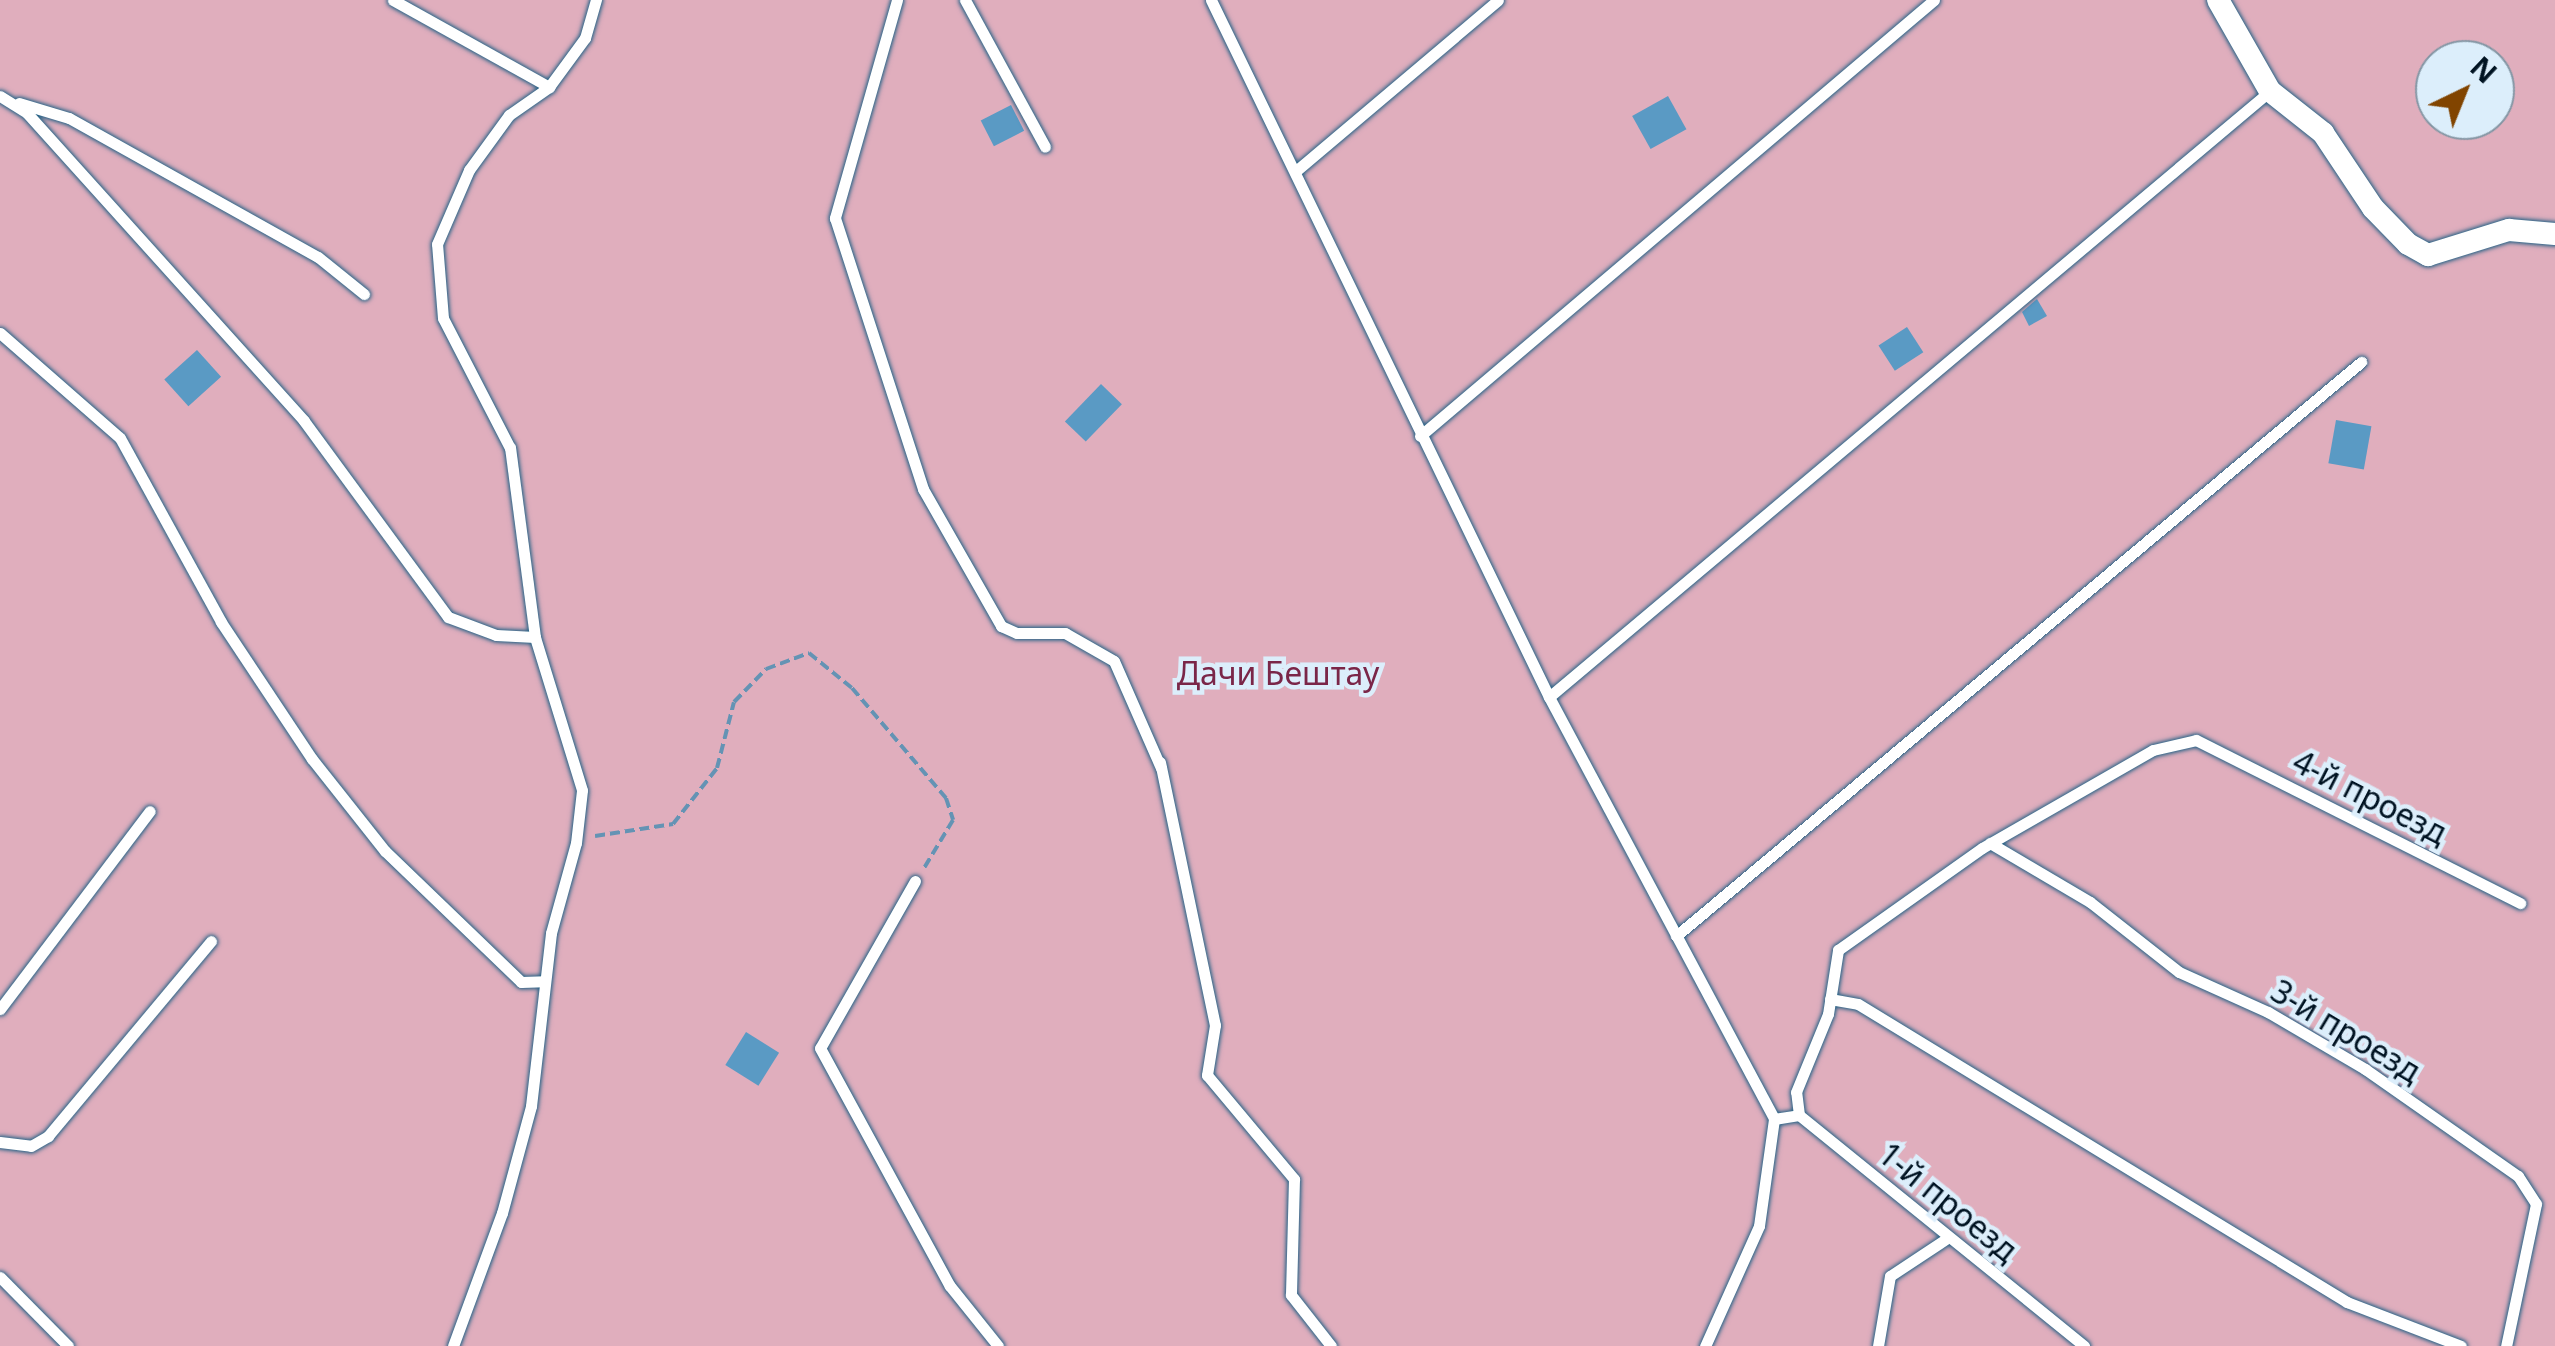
<!DOCTYPE html>
<meta charset="utf-8">
<style>
body{margin:0}
#map{position:relative;width:2555px;height:1346px;overflow:hidden;background:#96d3fd;font-family:"Noto Sans",sans-serif}
div>[style]{position:absolute}
.green>*{inset:0;background:#e0aebd}
.building>*{inset:0;background:#5a9ac4;transform-origin:0 0}
.path>*{height:4px;margin-top:-2px;transform-origin:0;background:repeating-linear-gradient(90deg,#6493b4 0 10px,transparent 0 15px)}
.roads{filter:drop-shadow(0 0 2px #256286) drop-shadow(0 0 2px #256286)}
.service>*{height:11px;margin:-5.5px;padding:0 5.5px;transform-origin:5.5px;border-radius:5.5px;background:#fff}
.minor>*{height:22px;margin:-11px;padding:0 11px;transform-origin:11px;border-radius:11px;background:#fff}
span{translate:-50% -50%;white-space:nowrap;text-align:center;line-height:1.15;-webkit-text-stroke:9px #dceefb;paint-order:stroke}
.park-label{font-size:32px;color:#7a2648}
.street-label{font-size:32px;color:#001322}
.north{position:absolute;left:2415px;top:40px;width:100px;height:100px;box-sizing:border-box;background:#dceefb;border:2px solid #8496a4;border-radius:50%;rotate:43deg;font-size:28px;font-weight:700;line-height:40px;text-align:center;color:#001322}
.north::after{content:'';display:block;margin:auto;width:35px;height:45px;background:#814400;clip-path:polygon(50% 0,100% 100%,50% 72%,0 100%)}
</style>
<div id="map">
<div class="green">
<div style="clip-path:polygon(evenodd,0 0,2555px 0,2555px 1346px,0 1346px,0 0,2435px 60px,2495px 60px,2495px 120px,2435px 120px,2435px 60px)"></div>
</div>
<div class="building">
<div style="left:1668px;top:96px;width:38px;height:41px;rotate:61deg"></div>
<div style="left:1011px;top:105px;width:29px;height:34px;rotate:63deg"></div>
<div style="clip-path:polygon(2037px 299px,2047px 316px,2029px 326px,2022px 312px)"></div>
<div style="left:1907px;top:327px;width:30px;height:34px;rotate:57deg"></div>
<div style="left:197px;top:350px;width:36px;height:44px;rotate:48deg"></div>
<div style="left:1101px;top:384px;width:29px;height:52px;rotate:44deg"></div>
<div style="left:2336px;top:420px;width:36px;height:44px;rotate:10deg"></div>
<div style="left:746px;top:1032px;width:39px;height:39px;rotate:32deg"></div>
</div>
<div class="path">
<div style="left:595px;top:836px;width:79px;rotate:-8.7deg"></div>
<div style="left:673px;top:824px;width:71px;rotate:-51.8deg"></div>
<div style="left:717px;top:768px;width:68px;rotate:-75.6deg"></div>
<div style="left:734px;top:702px;width:46px;rotate:-45.9deg"></div>
<div style="left:766px;top:669px;width:46px;rotate:-20.4deg"></div>
<div style="left:809px;top:653px;width:55px;rotate:39.1deg"></div>
<div style="left:852px;top:688px;width:145px;rotate:49.5deg"></div>
<div style="left:946px;top:798px;width:23px;rotate:72deg"></div>
<div style="left:953px;top:820px;width:56px;rotate:121.1deg"></div>
</div>
<div class="roads">
<div class="service">
<div style="left:393px;top:0;width:179px;rotate:29.1deg"></div>
<div style="left:897px;top:0;width:227px;rotate:105.9deg"></div>
<div style="left:835px;top:218px;width:285px;rotate:72deg"></div>
<div style="left:923px;top:489px;width:158px;rotate:60.3deg"></div>
<div style="left:1001px;top:626px;width:17px;rotate:24deg"></div>
<div style="left:1017px;top:633px;width:48px"></div>
<div style="left:1065px;top:633px;width:56px;rotate:29.7deg"></div>
<div style="left:1114px;top:661px;width:117px;rotate:66.3deg"></div>
<div style="left:965px;top:0;width:167px;rotate:61.4deg"></div>
<div style="left:1211px;top:0;width:775px;rotate:64.13deg"></div>
<div style="left:1549px;top:697px;width:478px;rotate:61.9deg"></div>
<div style="left:1774px;top:1119px;width:108px;rotate:98deg"></div>
<div style="left:1759px;top:1226px;width:132px;rotate:114.2deg"></div>
<div style="left:0;top:96px;width:32px;rotate:32deg"></div>
<div style="left:27px;top:113px;width:414px;rotate:48deg"></div>
<div style="left:304px;top:421px;width:243px;rotate:53.7deg"></div>
<div style="left:448px;top:617px;width:51px;rotate:20.6deg"></div>
<div style="left:496px;top:635px;width:39px;rotate:3deg"></div>
<div style="left:19px;top:103px;width:52px;rotate:16.7deg"></div>
<div style="left:69px;top:118px;width:285px;rotate:29.2deg"></div>
<div style="left:318px;top:257px;width:59px;rotate:38.8deg"></div>
<div style="left:1297px;top:170px;width:263px;rotate:-40.2deg"></div>
<div style="left:0;top:333px;width:159px;rotate:41.2deg"></div>
<div style="left:120px;top:438px;width:210px;rotate:61.2deg"></div>
<div style="left:221px;top:622px;width:164px;rotate:56.4deg"></div>
<div style="left:312px;top:759px;width:117px;rotate:51.6deg"></div>
<div style="left:385px;top:851px;width:189px;rotate:43.9deg"></div>
<div style="left:521px;top:982px;width:23px;rotate:-2deg"></div>
<div style="left:1420px;top:436px;width:674px;rotate:-40.31deg"></div>
<div style="left:1549px;top:697px;width:942px;rotate:-40.05deg"></div>
<div style="left:1160px;top:762px;width:269px;rotate:78.2deg"></div>
<div style="left:1215px;top:1025px;width:51px;rotate:99.1deg"></div>
<div style="left:1207px;top:1075px;width:136px;rotate:50.1deg"></div>
<div style="left:1294px;top:1179px;width:116px;rotate:91.5deg"></div>
<div style="left:1291px;top:1295px;width:65px;rotate:51.9deg"></div>
<div style="left:1990px;top:843px;width:116px;rotate:30.5deg"></div>
<div style="left:2090px;top:902px;width:113px;rotate:38.2deg"></div>
<div style="left:2179px;top:972px;width:98px;rotate:24.2deg"></div>
<div style="left:2268px;top:1012px;width:113px;rotate:30.4deg"></div>
<div style="left:2365px;top:1069px;width:187px;rotate:35deg"></div>
<div style="left:2518px;top:1176px;width:33px;rotate:57deg"></div>
<div style="left:2536px;top:1204px;width:145px;rotate:101.9deg"></div>
<div style="left:915px;top:881px;width:192px;rotate:119.6deg"></div>
<div style="left:820px;top:1048px;width:271px;rotate:61.4deg"></div>
<div style="left:950px;top:1286px;width:77px;rotate:51.3deg"></div>
<div style="left:1676px;top:936px;width:894px;rotate:-39.96deg"></div>
<div style="left:1830px;top:999px;width:28px;rotate:10deg"></div>
<div style="left:1858px;top:1004px;width:573px;rotate:31.36deg"></div>
<div style="left:2347px;top:1302px;width:122px;rotate:21.1deg"></div>
<div style="left:0;top:1009px;width:248px;rotate:-52.9deg"></div>
<div style="left:1799px;top:1115px;width:23px;rotate:-97deg"></div>
<div style="left:1796px;top:1092px;width:84px;rotate:-67.7deg"></div>
<div style="left:1828px;top:1014px;width:65px;rotate:-81.1deg"></div>
<div style="left:1838px;top:950px;width:176px;rotate:-35.3deg"></div>
<div style="left:1982px;top:848px;width:197px;rotate:-29.8deg"></div>
<div style="left:2153px;top:750px;width:44px;rotate:-13.1deg"></div>
<div style="left:2196px;top:740px;width:363px;rotate:26.7deg"></div>
<div style="left:1774px;top:1119px;width:25px;rotate:-9deg"></div>
<div style="left:1799px;top:1115px;width:367px;rotate:39deg"></div>
<div style="left:0;top:1142px;width:31px;rotate:7deg"></div>
<div style="left:31px;top:1146px;width:20px;rotate:-30deg"></div>
<div style="left:48px;top:1136px;width:254px;rotate:-50.1deg"></div>
<div style="left:0;top:1277px;width:97px;rotate:45.4deg"></div>
<div style="left:453px;top:1346px;width:142px;rotate:-69.8deg"></div>
<div style="left:502px;top:1213px;width:111px;rotate:-74.8deg"></div>
<div style="left:531px;top:1106px;width:174px;rotate:-83.4deg"></div>
<div style="left:551px;top:933px;width:93px;rotate:-74.5deg"></div>
<div style="left:576px;top:843px;width:53px;rotate:-83.5deg"></div>
<div style="left:582px;top:790px;width:160px;rotate:-107.1deg"></div>
<div style="left:535px;top:637px;width:191px;rotate:-97.5deg"></div>
<div style="left:510px;top:448px;width:146px;rotate:-117.3deg"></div>
<div style="left:443px;top:318px;width:74px;rotate:-94.6deg"></div>
<div style="left:437px;top:244px;width:81px;rotate:-66.6deg"></div>
<div style="left:469px;top:170px;width:68px;rotate:-54deg"></div>
<div style="left:509px;top:115px;width:49px;rotate:-35deg"></div>
<div style="left:549px;top:87px;width:61px;rotate:-53.7deg"></div>
<div style="left:585px;top:38px;width:40px;rotate:-74deg"></div>
<div style="left:1878px;top:1346px;width:71px;rotate:-80.3deg"></div>
<div style="left:1890px;top:1276px;width:67px;rotate:-33.5deg"></div>
</div>
<div class="minor">
<div style="left:2218px;top:0;width:105px;rotate:60.3deg"></div>
<div style="left:2270px;top:91px;width:68px;rotate:38.4deg"></div>
<div style="left:2323px;top:133px;width:90px;rotate:56.3deg"></div>
<div style="left:2373px;top:208px;width:50px;rotate:45.8deg"></div>
<div style="left:2408px;top:244px;width:23px;rotate:29deg"></div>
<div style="left:2428px;top:255px;width:85px;rotate:-17.2deg"></div>
<div style="left:2509px;top:230px;width:46px;rotate:5deg"></div>
</div>
</div>
<div class="park-label">
<span style="left:1278px;top:673px">Дачи Бештау</span>
</div>
<div class="street-label">
<span style="left:2370px;top:797px;rotate:27deg">4-й проезд</span>
<span style="left:2346px;top:1031px;rotate:31deg">3-й проезд</span>
<span style="left:1948px;top:1202px;rotate:39deg">1-й проезд</span>
</div>
<div class="north">N</div>
</div>
